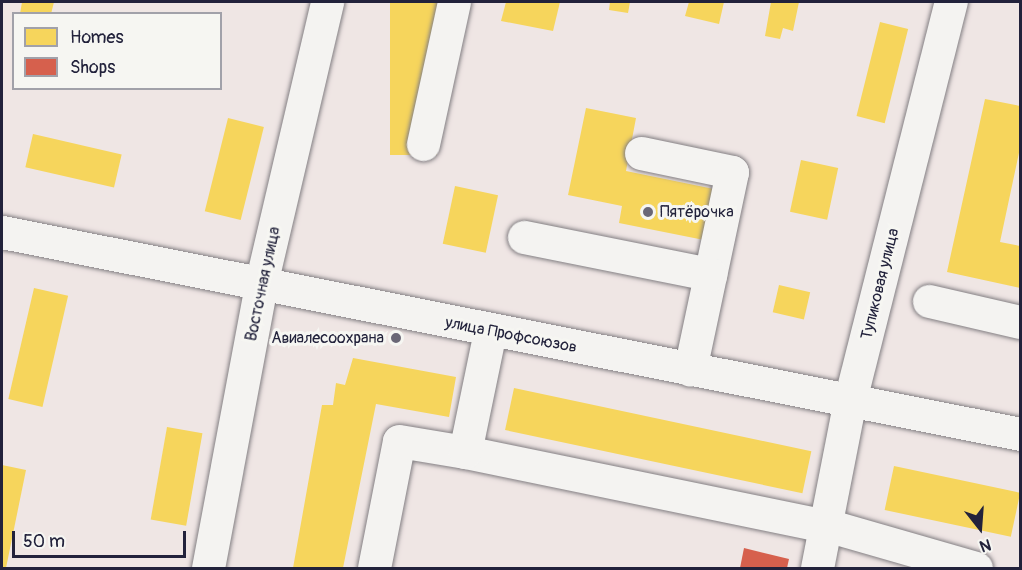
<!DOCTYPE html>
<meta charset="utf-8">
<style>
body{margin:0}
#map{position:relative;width:1022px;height:570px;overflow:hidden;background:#efe6e4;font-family:Pangolin,sans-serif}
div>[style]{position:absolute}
.homes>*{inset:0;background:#f6d55c;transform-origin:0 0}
.shops>*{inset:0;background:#d6604d}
.roads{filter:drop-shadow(0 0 2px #837f83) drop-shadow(0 0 2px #837f83)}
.minor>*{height:33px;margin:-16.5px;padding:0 16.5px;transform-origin:16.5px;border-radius:16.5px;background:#f4f3f1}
.major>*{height:33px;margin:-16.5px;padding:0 16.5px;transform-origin:16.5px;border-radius:16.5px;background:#f4f3f1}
.dots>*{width:16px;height:16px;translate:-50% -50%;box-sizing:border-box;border:3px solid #f6f6f2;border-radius:50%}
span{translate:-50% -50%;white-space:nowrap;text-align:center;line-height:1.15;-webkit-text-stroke:6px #f6f6f2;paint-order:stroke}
.poi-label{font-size:16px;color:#22223b}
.left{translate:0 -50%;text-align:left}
.right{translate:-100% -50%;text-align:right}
.street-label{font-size:16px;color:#22223b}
.frame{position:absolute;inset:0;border:3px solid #22223b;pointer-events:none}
.legend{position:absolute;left:12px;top:12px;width:210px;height:78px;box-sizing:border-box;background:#f6f6f2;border:2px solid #a1a1a9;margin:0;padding:8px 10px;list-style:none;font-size:18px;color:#22223b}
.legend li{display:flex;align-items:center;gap:12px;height:30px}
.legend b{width:30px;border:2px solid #a1a1a9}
.north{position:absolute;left:950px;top:498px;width:60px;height:60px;-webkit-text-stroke:4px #f6f6f2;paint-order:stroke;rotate:163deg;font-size:16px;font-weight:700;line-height:24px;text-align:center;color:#22223b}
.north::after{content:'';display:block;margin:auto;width:21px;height:27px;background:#22223b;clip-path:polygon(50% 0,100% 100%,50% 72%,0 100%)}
.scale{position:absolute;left:12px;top:531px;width:174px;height:27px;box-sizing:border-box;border:3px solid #22223b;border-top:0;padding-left:8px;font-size:18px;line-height:21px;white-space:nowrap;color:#22223b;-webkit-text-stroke:4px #f6f6f2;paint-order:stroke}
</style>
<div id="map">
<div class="homes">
<div style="clip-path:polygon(22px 2px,54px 2px,51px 14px,20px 14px)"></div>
<div style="left:390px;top:2px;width:47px;height:153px"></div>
<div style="clip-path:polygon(506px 2px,560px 2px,553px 31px,501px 21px)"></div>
<div style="clip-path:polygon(610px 2px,630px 2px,628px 13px,609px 10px)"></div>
<div style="clip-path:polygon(689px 2px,724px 2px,719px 24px,685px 16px)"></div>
<div style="clip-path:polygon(771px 2px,799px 2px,793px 31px,783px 28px,780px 39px,765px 36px)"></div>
<div style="left:880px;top:22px;width:29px;height:97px;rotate:14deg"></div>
<div style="clip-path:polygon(985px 99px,1020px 106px,1020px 148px,1000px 242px,1020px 246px,1020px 288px,947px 272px)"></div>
<div style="clip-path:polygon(586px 108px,636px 118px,626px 171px,714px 189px,704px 240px,619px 223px,622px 206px,568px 195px)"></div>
<div style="left:228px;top:118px;width:37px;height:96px;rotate:14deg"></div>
<div style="left:33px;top:134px;width:91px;height:34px;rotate:13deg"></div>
<div style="left:801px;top:160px;width:38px;height:53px;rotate:12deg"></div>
<div style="left:455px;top:186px;width:44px;height:59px;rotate:12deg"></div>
<div style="left:779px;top:285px;width:32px;height:28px;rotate:13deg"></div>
<div style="left:34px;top:288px;width:35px;height:114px;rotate:13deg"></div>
<div style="clip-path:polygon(353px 358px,456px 377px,449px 417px,376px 404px,343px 568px,293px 568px,322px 405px,333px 405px,336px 383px,345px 385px)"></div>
<div style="left:514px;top:388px;width:304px;height:43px;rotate:12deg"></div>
<div style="left:167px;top:427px;width:36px;height:94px;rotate:10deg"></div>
<div style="clip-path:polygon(2px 465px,26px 470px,6px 568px,2px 568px)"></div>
<div style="left:894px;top:466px;width:129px;height:45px;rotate:12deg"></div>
</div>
<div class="shops">
<div style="clip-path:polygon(744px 548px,789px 559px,787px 568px,740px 568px)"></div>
</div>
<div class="roads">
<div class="minor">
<div style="left:423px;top:144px;width:145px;rotate:-77.7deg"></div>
<div style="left:641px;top:153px;width:93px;rotate:11.8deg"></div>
<div style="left:732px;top:172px;width:202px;rotate:102deg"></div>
<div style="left:524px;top:237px;width:190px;rotate:11.3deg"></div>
<div style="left:929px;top:301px;width:93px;rotate:13deg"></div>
<div style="left:465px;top:452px;width:369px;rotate:11.6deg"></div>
<div style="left:826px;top:525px;width:156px;rotate:16deg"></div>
<div style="left:208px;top:568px;width:289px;rotate:-79.4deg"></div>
<div style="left:261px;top:284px;width:290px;rotate:-76.8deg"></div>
<div style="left:374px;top:568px;width:129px;rotate:-78.9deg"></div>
<div style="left:399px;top:441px;width:67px;rotate:9.5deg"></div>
<div style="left:465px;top:452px;width:124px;rotate:-78.3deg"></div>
<div style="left:817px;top:568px;width:171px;rotate:-78.9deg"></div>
<div style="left:850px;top:400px;width:411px;rotate:-75.8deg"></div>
</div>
<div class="major">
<div style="left:2px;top:232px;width:1038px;rotate:11.22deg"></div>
</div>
</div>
<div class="dots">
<div style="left:648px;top:212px;background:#6a6776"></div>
<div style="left:396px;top:338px;background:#6a6776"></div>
</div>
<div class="poi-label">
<span class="left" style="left:660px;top:212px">Пятёрочка</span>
<span class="right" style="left:384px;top:338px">Авиалесоохрана</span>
</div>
<div class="street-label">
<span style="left:263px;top:284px;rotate:-78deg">Восточная улица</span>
<span style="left:880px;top:284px;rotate:-76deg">Тупиковая улица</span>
<span style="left:511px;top:335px;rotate:11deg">улица Профсоюзов</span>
</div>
<div class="frame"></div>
<ul class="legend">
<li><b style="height:16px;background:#f6d55c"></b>Homes</li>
<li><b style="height:16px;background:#d6604d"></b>Shops</li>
</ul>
<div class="north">N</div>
<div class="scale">50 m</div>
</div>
